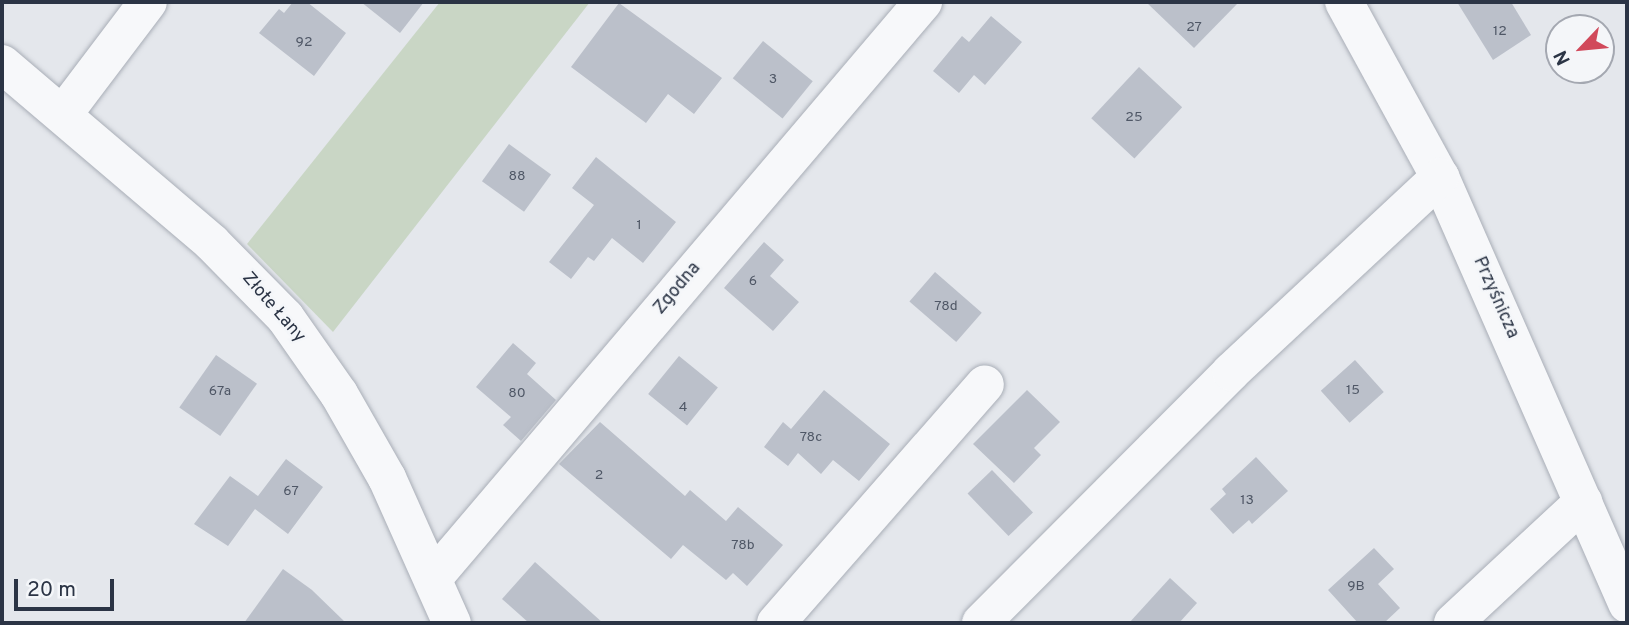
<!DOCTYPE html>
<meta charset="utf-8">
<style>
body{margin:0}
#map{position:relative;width:1629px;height:625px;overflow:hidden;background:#e4e7ec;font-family:Overpass,sans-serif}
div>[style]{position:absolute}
.green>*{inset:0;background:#c9d6c5}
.building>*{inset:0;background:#bbc0ca;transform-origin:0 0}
.roads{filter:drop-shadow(0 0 2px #a9aeb7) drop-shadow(0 0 2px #a9aeb7)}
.minor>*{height:38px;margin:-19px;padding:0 19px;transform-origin:19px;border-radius:19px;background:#f7f8fa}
span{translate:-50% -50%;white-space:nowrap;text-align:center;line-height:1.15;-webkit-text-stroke:5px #f4f6f9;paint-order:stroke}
.number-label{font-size:14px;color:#4f5766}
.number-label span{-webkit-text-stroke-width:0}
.street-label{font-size:18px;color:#2b3445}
.frame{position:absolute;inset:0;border:4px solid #2b3445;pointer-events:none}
.north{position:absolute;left:1545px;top:14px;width:70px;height:70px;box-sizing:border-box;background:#f4f6f9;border:2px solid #a4a8b1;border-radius:50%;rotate:244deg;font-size:19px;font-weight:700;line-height:28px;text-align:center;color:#2b3445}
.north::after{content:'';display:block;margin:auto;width:24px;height:32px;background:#d1495b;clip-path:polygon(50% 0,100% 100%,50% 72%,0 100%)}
.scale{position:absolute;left:14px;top:579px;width:100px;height:32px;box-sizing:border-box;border:4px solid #2b3445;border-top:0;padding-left:9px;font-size:21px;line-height:24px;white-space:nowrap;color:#2b3445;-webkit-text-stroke:5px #f4f6f9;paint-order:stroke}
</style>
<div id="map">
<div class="green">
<div style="clip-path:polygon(440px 2px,590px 2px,333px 332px,247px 244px)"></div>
</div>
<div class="building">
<div style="clip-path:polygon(293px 2px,307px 2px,346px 33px,314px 76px,259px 33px,279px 9px,284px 13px)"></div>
<div style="clip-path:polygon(361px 2px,424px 2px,400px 33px)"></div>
<div style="clip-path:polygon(1146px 2px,1239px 2px,1194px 48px)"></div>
<div style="clip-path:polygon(1457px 2px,1511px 2px,1531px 35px,1493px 60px)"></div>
<div style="clip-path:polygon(619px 3px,722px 78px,694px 114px,668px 94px,646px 123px,571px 67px)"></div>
<div style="clip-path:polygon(991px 16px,1022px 42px,985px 85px,974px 75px,959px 93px,933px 71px,962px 36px,969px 42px)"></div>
<div style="left:763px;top:41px;width:64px;height:48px;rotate:39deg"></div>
<div style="left:1139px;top:67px;width:59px;height:70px;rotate:43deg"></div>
<div style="left:509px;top:144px;width:52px;height:46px;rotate:36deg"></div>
<div style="clip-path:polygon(596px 157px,676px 222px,643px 263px,612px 238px,594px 261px,588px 257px,571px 279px,549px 262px,594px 205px,572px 188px)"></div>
<div style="clip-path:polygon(764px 242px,784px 260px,770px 276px,799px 302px,773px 331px,724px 288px)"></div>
<div style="left:935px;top:272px;width:62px;height:39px;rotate:41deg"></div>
<div style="clip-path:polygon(513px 343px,536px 363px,527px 374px,556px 400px,521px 441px,503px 425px,511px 417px,476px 387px)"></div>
<div style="left:216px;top:355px;width:50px;height:64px;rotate:35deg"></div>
<div style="left:679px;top:356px;width:50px;height:49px;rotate:39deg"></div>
<div style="left:1355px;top:360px;width:43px;height:46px;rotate:48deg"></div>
<div style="clip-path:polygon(824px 390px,890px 444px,859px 481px,833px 460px,821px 474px,798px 453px,788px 466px,764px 447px,783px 422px,791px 429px)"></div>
<div style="clip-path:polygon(1027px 390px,1060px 422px,1034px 448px,1041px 455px,1014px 483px,973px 444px)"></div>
<div style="clip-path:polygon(600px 422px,685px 496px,690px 490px,726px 521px,738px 507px,783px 545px,747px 586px,733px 573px,726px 580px,683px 545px,671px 559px,559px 464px)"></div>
<div style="clip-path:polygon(1256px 457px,1288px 491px,1252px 524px,1249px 520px,1233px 534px,1210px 509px,1226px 494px,1222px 489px)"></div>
<div style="clip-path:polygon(286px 459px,323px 487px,288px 534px,255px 509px,228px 546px,194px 524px,230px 476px,258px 496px)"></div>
<div style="left:992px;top:470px;width:59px;height:34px;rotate:46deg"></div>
<div style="clip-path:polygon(1374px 548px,1394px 569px,1378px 584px,1400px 608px,1384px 623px,1358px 623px,1328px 590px)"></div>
<div style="clip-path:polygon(535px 562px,603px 623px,529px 623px,502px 599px)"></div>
<div style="clip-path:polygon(283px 569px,312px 590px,346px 623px,244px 623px)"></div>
<div style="clip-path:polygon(1170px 578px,1197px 603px,1179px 623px,1129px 623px)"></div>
</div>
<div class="roads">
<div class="minor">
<div style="left:1344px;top:2px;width:200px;rotate:61.3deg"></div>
<div style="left:1440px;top:177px;width:466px;rotate:66.3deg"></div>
<div style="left:2px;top:64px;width:276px;rotate:40.4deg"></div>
<div style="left:212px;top:243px;width:104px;rotate:45.4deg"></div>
<div style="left:285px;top:317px;width:94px;rotate:55deg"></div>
<div style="left:339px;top:394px;width:97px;rotate:60.3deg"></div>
<div style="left:387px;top:478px;width:159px;rotate:65.9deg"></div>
<div style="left:64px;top:113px;width:139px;rotate:-52.9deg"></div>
<div style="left:434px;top:577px;width:755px;rotate:-49.62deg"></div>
<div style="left:776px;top:623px;width:317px;rotate:-48.8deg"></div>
<div style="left:981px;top:623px;width:354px;rotate:-45.1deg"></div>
<div style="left:1231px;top:372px;width:286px;rotate:-43deg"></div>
<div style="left:1453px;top:623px;width:178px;rotate:-42.9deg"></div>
</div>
</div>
<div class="number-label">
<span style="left:1194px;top:28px">27</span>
<span style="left:1500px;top:32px">12</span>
<span style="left:304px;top:43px">92</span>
<span style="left:773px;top:80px">3</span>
<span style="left:1134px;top:118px">25</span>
<span style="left:517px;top:177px">88</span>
<span style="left:639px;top:226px">1</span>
<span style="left:753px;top:282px">6</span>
<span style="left:946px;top:307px">78d</span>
<span style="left:1353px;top:391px">15</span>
<span style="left:220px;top:392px">67a</span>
<span style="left:517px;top:394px">80</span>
<span style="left:683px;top:408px">4</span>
<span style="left:811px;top:438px">78c</span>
<span style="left:599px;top:476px">2</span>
<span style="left:291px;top:492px">67</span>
<span style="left:1247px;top:501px">13</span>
<span style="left:743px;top:546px">78b</span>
<span style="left:1356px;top:587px">9B</span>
</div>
<div class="street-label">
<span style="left:678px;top:289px;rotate:-50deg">Zgodna</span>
<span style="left:1495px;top:298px;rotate:66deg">Przyśnicza</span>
<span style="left:273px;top:308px;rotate:49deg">Złote Łany</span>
</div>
<div class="frame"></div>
<div class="north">N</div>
<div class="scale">20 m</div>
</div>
